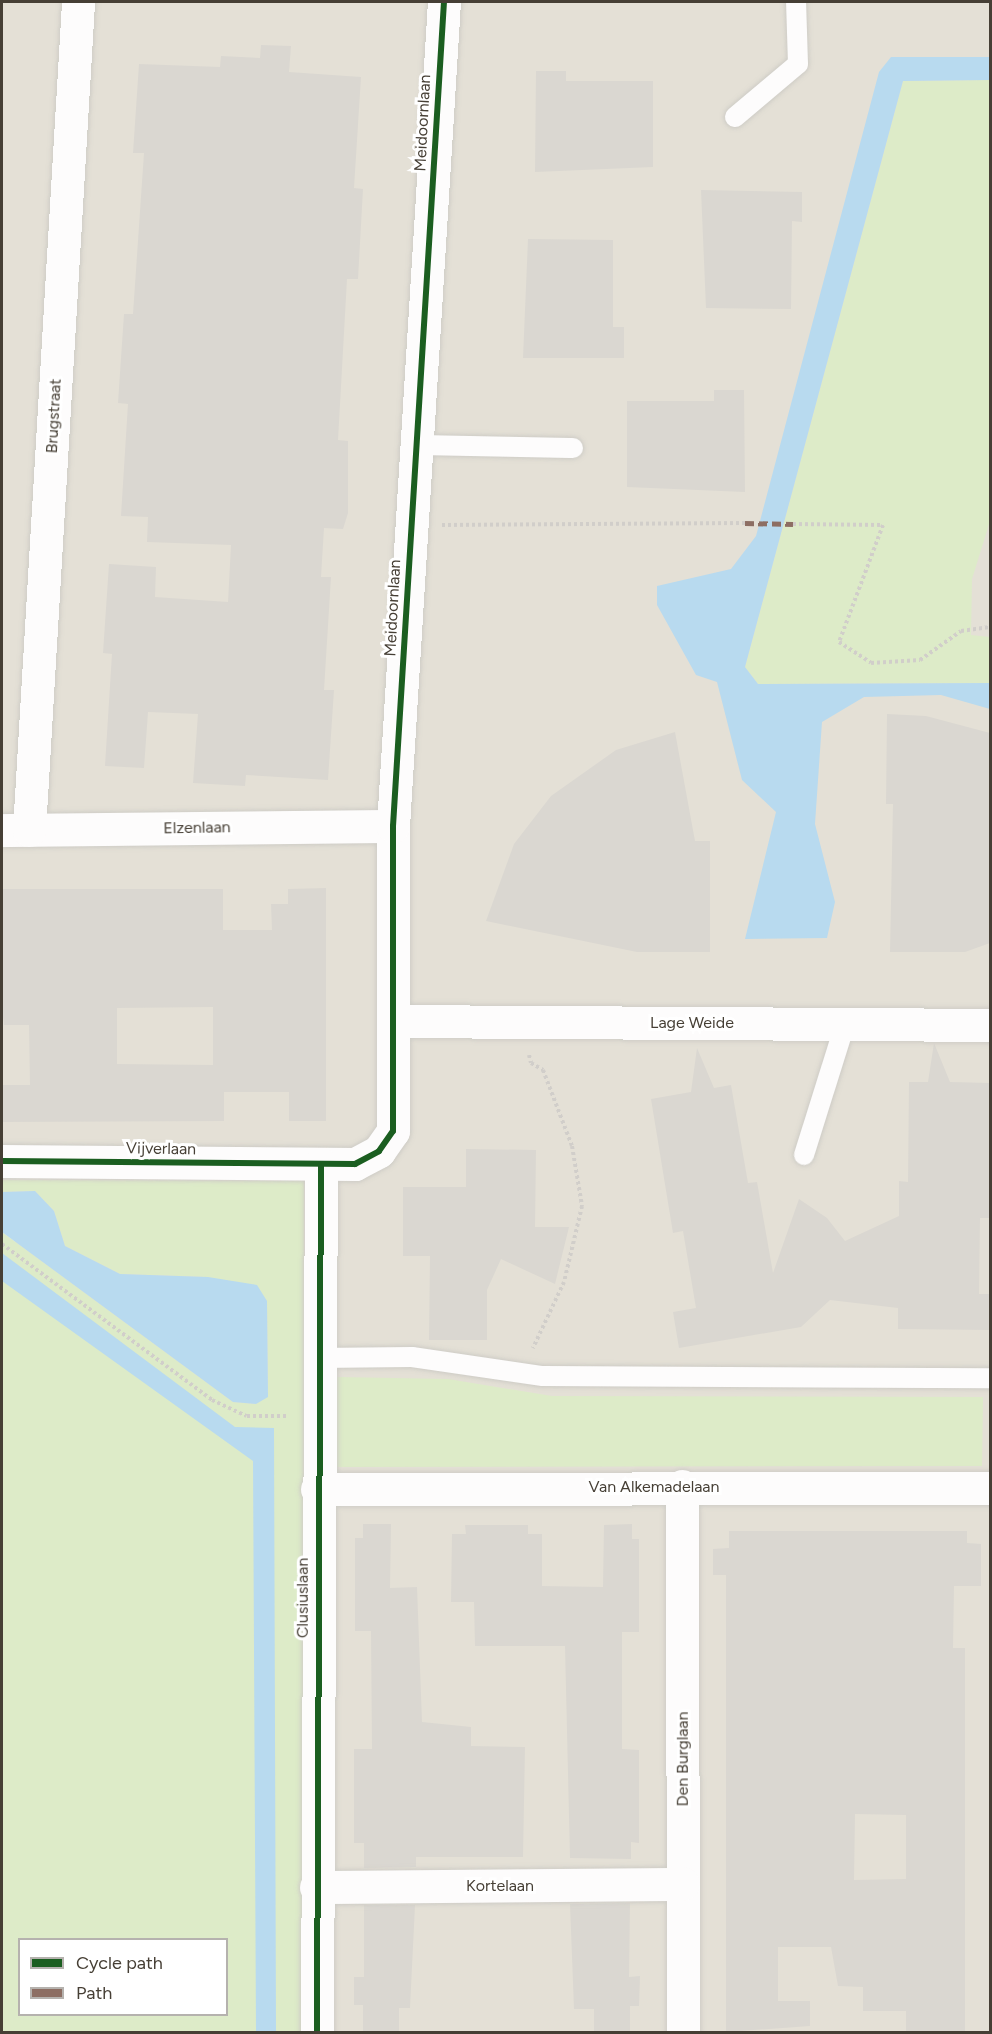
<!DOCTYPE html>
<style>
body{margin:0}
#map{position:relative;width:992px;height:2034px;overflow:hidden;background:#f0eee9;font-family:Figtree,sans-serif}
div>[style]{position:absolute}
.residential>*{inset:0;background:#e4e0d6}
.green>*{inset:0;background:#ddebc8}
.water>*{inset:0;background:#b8daef}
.building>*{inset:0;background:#dad7d1}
.path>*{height:4px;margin-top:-2px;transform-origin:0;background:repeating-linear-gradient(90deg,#d1ceca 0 3px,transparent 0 6px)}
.roads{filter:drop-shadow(0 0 2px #ceccc6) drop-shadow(0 0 2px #ceccc6)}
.service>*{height:20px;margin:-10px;padding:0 10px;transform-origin:10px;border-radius:10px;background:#fdfcfc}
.minor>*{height:33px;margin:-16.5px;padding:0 16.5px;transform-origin:16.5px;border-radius:16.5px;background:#fdfcfc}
.quiet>*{height:4.5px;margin-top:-2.25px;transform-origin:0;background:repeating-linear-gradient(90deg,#8d6e63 0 9px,transparent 0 13.5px)}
.cycleway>*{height:6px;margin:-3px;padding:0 3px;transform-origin:3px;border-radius:3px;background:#1b5e20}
span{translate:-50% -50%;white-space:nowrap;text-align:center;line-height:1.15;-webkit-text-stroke:6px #fff;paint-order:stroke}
.street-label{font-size:16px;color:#463f35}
.frame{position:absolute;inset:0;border:3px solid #463f35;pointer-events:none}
.legend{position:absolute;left:18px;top:1938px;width:210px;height:78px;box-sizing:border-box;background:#fff;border:2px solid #b5b2ae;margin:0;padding:8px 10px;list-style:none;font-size:18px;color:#463f35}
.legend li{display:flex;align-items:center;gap:12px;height:30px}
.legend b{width:30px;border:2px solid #b5b2ae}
</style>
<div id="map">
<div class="residential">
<div style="clip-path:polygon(2px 2px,990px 2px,990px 2032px,293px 2032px,2px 1204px)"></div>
</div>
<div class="green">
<div style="clip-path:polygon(990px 80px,990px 521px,972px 579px,971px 635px,990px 637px,990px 683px,758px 684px,745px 667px,903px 81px)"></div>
<div style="clip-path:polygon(evenodd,2px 1180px,304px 1181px,303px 2032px,2px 2032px,2px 1232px,233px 1402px,256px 1404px,268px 1396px,267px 1301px,208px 1277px,120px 1274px,65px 1246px,54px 1211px,35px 1191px,2px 1192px,2px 1180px,20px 1940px,226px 1940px,226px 2014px,20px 2014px,20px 1940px)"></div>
<div style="clip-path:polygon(337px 1377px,448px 1379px,552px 1396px,983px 1397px,982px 1466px,337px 1467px)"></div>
</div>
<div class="water">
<div style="clip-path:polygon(891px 57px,990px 57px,990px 80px,903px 81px,745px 667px,758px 684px,990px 683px,990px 709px,941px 695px,864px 697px,822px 722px,815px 824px,835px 902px,827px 938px,745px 939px,776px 812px,742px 780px,717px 682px,696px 675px,657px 605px,657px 586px,731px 569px,756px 536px,879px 72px)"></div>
<div style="clip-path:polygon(35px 1191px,54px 1211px,65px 1246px,120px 1274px,208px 1277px,257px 1285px,267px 1301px,268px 1397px,256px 1404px,233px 1402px,2px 1232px,2px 1192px)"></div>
<div style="clip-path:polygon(2px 1253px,235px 1427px,274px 1428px,276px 2032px,256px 2032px,253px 1461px,2px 1281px)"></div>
</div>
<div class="building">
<div style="clip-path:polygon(261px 45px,291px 46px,289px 72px,361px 77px,354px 188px,363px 189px,358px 279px,347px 279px,338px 440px,348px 441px,348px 513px,343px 529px,324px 528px,321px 577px,331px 577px,324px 690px,334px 690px,328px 780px,246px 775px,245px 786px,193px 783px,198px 714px,148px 712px,144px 768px,105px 766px,112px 654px,103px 653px,109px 564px,156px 567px,155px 597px,228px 602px,231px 545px,147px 542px,148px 517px,121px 516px,128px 404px,118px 403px,120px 373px,124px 314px,133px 314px,144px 153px,133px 153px,139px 64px,220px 67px,221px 56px,260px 58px)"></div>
<div style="clip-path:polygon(536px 71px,566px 71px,566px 81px,653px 81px,653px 167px,535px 172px)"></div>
<div style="clip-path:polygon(701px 190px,802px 192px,802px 222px,792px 221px,791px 309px,706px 308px)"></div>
<div style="clip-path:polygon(528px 239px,613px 240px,613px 327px,624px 327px,624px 358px,523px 358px)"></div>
<div style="clip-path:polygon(714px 390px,744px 390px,745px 492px,627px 487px,627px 401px,714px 401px)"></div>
<div style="clip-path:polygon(887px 714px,926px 716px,990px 733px,990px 943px,965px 952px,890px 952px,893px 804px,886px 804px)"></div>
<div style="clip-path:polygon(675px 732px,695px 841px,710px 841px,710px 952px,637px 952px,486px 921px,514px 844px,551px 796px,616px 750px)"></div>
<div style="clip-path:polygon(evenodd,326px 888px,326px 1121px,289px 1121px,289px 1092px,224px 1092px,224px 1121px,2px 1122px,2px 1085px,30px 1085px,29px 1025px,4px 1025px,2px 1008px,2px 889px,223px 889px,223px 930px,272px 930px,271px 904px,288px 904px,288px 889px,326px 888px,213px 1007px,213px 1065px,117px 1064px,117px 1008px,213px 1007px)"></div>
<div style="clip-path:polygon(934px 1043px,950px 1082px,990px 1083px,990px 1218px,980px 1218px,979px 1294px,990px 1294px,990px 1330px,898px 1329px,898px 1308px,830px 1300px,801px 1327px,679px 1348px,673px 1312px,696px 1308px,683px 1231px,673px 1233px,651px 1099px,691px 1092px,697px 1048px,714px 1088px,731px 1085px,748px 1183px,757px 1182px,773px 1273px,799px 1199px,827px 1218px,845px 1241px,899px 1216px,899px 1181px,908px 1182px,909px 1082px,928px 1082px)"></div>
<div style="clip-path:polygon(466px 1149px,536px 1150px,535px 1227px,569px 1227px,555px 1284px,501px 1259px,487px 1290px,487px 1340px,429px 1340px,430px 1256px,403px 1256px,403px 1187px,466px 1187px)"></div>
<div style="clip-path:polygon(363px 1524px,391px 1524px,390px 1588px,417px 1587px,422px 1722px,471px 1727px,471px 1746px,525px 1747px,523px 1857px,416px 1857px,416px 1867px,364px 1868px,364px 1843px,354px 1843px,354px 1749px,372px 1749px,371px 1631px,355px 1631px,355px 1538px,363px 1538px)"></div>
<div style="clip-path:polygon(632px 1524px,632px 1539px,639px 1539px,639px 1632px,622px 1632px,622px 1749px,639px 1750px,639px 1843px,631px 1842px,631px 1859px,570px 1858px,565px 1646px,475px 1646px,474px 1602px,451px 1602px,452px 1534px,466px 1534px,465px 1525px,528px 1525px,528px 1534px,542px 1534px,542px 1586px,603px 1587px,604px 1525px)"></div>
<div style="clip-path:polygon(evenodd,729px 1531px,967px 1531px,967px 1543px,981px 1544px,981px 1586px,954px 1586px,953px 1648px,965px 1648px,965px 2032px,906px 2032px,906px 2011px,863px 2011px,863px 1987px,838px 1986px,831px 1947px,778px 1947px,778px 2001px,810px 2001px,810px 2026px,726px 2032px,726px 1575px,713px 1575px,713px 1549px,729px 1548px,729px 1531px,855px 1814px,906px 1815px,906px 1879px,854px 1880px,855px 1814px)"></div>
<div style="clip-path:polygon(630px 1903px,629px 1977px,640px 1976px,639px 2006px,630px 2006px,630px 2032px,594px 2032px,594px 2009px,574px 2009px,570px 1904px)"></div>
<div style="clip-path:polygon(364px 1905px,415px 1905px,410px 2008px,399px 2008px,399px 2032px,363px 2032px,363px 2005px,354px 2005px,354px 1977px,364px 1977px)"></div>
</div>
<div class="path">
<div style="left:793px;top:524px;width:90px;rotate:0.6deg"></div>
<div style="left:883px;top:525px;width:125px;rotate:110.6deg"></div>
<div style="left:839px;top:642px;width:38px;rotate:33deg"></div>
<div style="left:871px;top:663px;width:49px;rotate:-3.5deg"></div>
<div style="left:920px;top:660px;width:50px;rotate:-35.3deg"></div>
<div style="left:961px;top:631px;width:29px;rotate:-8deg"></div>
<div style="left:442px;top:525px;width:303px;rotate:-0.4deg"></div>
<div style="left:529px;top:1055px;width:8px;rotate:76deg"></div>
<div style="left:531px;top:1063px;width:14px;rotate:30deg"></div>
<div style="left:543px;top:1070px;width:81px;rotate:69.1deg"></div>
<div style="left:572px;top:1146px;width:61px;rotate:80.5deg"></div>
<div style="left:582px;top:1206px;width:78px;rotate:103.3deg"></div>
<div style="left:564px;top:1282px;width:73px;rotate:115.2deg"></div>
<div style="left:2px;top:1244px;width:262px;rotate:36.6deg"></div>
<div style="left:212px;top:1400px;width:38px;rotate:25deg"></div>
<div style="left:247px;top:1416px;width:40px"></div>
</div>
<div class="roads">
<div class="service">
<div style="left:735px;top:117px;width:82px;rotate:-40.1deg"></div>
<div style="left:798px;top:64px;width:62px;rotate:-91.8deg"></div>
<div style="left:417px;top:445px;width:156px;rotate:1.1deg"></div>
<div style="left:804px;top:1155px;width:137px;rotate:-72.6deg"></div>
<div style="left:317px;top:1358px;width:95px;rotate:-0.6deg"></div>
<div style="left:412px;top:1357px;width:132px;rotate:8.3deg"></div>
<div style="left:543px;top:1376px;width:447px;rotate:0.3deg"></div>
</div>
<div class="minor">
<div style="left:2px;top:830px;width:391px;rotate:-0.6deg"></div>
<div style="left:29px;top:830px;width:829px;rotate:-86.61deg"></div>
<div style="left:394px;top:1021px;width:596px;rotate:0.38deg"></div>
<div style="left:2px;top:1161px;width:353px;rotate:0.5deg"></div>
<div style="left:355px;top:1164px;width:27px;rotate:-28deg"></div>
<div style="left:379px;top:1151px;width:24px;rotate:-55deg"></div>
<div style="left:393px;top:1131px;width:305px;rotate:-90deg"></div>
<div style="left:393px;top:826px;width:826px;rotate:-86.46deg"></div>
<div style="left:682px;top:1486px;width:546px;rotate:89.9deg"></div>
<div style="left:317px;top:1489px;width:673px;rotate:-0.09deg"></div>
<div style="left:316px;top:1887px;width:367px;rotate:-0.5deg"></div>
<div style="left:317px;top:2032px;width:868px;rotate:-89.74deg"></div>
</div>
</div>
<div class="quiet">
<div style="left:745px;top:523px;width:48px;rotate:1.2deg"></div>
</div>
<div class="cycleway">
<div style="left:2px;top:1161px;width:353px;rotate:0.5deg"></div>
<div style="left:355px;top:1164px;width:27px;rotate:-28deg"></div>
<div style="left:379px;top:1151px;width:24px;rotate:-55deg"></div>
<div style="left:393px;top:1131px;width:305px;rotate:-90deg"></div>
<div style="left:393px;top:826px;width:826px;rotate:-86.46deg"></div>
<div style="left:317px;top:2032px;width:868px;rotate:-89.74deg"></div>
</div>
<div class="street-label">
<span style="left:423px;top:123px;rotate:-87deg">Meidoornlaan</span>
<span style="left:54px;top:416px;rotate:-87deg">Brugstraat</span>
<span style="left:393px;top:608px;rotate:-87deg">Meidoornlaan</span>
<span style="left:197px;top:828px;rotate:-1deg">Elzenlaan</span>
<span style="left:692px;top:1023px">Lage Weide</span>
<span style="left:161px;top:1149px;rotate:1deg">Vijverlaan</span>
<span style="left:654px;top:1487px">Van Alkemadelaan</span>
<span style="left:303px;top:1598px;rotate:-90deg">Clusiuslaan</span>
<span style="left:683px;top:1759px;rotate:-90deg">Den Burglaan</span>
<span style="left:500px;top:1886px">Kortelaan</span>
</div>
<div class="frame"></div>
<ul class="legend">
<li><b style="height:8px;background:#1b5e20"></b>Cycle path</li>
<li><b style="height:8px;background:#8d6e63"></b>Path</li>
</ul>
</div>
